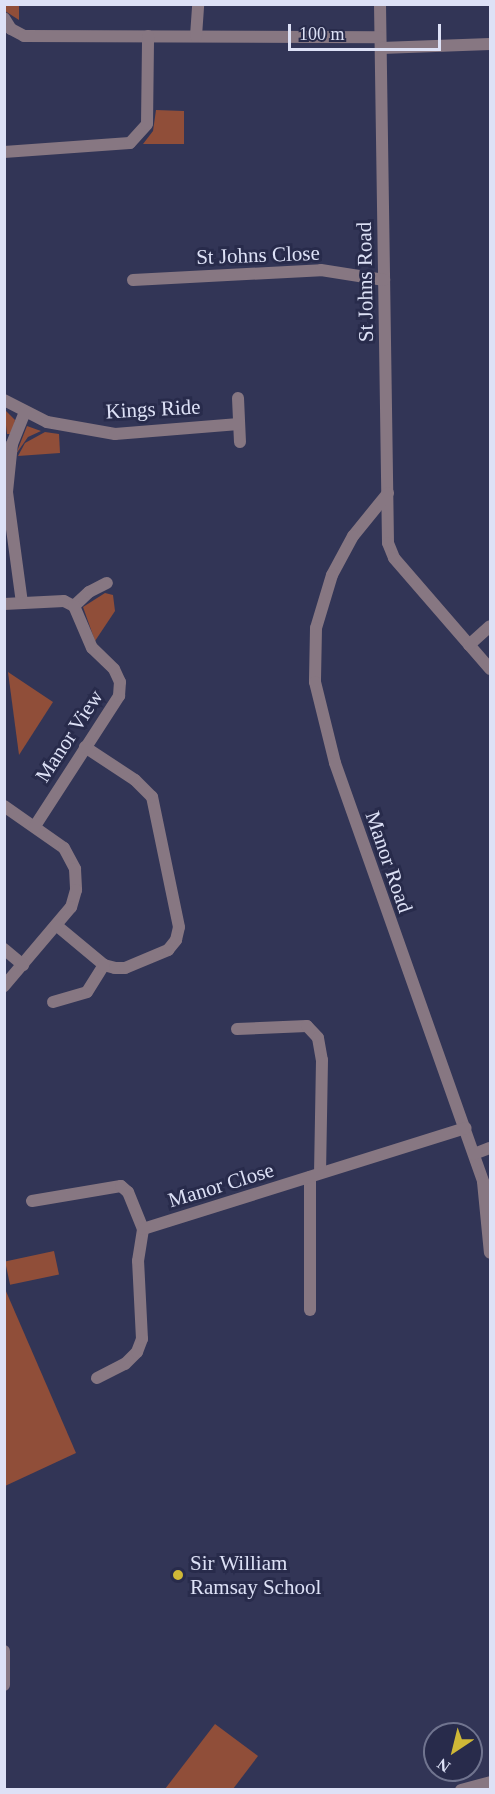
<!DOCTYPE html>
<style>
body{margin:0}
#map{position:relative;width:495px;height:1794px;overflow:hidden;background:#323556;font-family:"Times New Roman",serif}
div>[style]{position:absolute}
.green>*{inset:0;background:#904e39;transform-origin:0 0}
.minor>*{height:12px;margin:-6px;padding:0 6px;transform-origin:6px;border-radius:6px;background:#877782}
.dots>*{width:16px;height:16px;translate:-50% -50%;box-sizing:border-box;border:3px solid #282b4b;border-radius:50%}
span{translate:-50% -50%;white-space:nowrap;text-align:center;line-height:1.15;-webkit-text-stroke:6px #282b4b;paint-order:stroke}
.street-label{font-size:21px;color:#dde1f6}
.poi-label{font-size:21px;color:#dde1f6}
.left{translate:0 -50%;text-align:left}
.frame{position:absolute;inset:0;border:6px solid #dde1f6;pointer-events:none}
.north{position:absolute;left:423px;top:1722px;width:60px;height:60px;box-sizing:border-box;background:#282b4b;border:2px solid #70748f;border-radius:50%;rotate:215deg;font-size:16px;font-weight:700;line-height:24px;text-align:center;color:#dde1f6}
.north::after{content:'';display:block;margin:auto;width:21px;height:27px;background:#cfb837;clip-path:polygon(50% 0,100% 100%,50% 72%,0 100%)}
.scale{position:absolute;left:288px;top:24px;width:153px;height:27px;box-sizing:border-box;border:3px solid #dde1f6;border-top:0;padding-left:8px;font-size:18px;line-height:21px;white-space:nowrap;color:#dde1f6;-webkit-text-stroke:4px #282b4b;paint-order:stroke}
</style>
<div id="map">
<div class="green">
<div style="clip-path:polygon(4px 5px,19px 5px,19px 20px,5px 11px)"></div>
<div style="clip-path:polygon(156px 110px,184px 111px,184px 144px,143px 144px,153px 131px)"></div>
<div style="clip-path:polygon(4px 409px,15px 420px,12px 434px,7px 434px)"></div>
<div style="clip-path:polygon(27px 426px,41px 431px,28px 437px,16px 454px)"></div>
<div style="clip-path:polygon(45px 432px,59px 434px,60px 453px,18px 456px,25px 443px)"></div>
<div style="clip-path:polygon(105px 593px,113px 595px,115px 611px,95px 641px,83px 607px)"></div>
<div style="clip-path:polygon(8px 672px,53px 702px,19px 755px)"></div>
<div style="left:54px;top:1251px;width:24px;height:50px;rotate:78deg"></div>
<div style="clip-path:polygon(5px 1289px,76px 1453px,5px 1486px,4px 1486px)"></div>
<div style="clip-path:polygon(215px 1724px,258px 1756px,233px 1789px,165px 1789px)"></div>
</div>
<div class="minor">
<div style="left:380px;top:4px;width:539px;rotate:89.15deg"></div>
<div style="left:388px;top:543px;width:16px;rotate:68deg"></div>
<div style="left:394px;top:558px;width:147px;rotate:49.1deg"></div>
<div style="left:4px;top:18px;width:13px;rotate:58deg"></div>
<div style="left:11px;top:29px;width:15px;rotate:28deg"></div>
<div style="left:24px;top:36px;width:356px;rotate:0.2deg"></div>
<div style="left:196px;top:36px;width:32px;rotate:-86deg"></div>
<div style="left:381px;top:48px;width:109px;rotate:-2.1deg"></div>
<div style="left:4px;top:152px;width:126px;rotate:-4.1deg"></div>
<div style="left:130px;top:143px;width:25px;rotate:-48deg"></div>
<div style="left:147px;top:124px;width:88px;rotate:-89.3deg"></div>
<div style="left:133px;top:280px;width:188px;rotate:-3deg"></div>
<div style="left:321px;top:270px;width:64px;rotate:9deg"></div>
<div style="left:238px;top:398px;width:44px;rotate:87.4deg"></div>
<div style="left:4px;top:400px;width:48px;rotate:27.1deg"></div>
<div style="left:47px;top:422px;width:69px;rotate:10deg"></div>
<div style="left:115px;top:434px;width:124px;rotate:-4.6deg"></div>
<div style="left:388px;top:493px;width:55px;rotate:129.1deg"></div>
<div style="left:353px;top:536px;width:44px;rotate:118.3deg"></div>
<div style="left:332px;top:575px;width:55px;rotate:106.8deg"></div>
<div style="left:316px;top:628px;width:54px;rotate:91.1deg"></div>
<div style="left:315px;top:682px;width:83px;rotate:76.1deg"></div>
<div style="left:335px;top:763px;width:444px;rotate:70.5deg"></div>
<div style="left:483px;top:1182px;width:71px;rotate:84.4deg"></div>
<div style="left:22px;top:603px;width:112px;rotate:-97.7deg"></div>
<div style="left:7px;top:492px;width:48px;rotate:-84.1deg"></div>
<div style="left:12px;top:444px;width:35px;rotate:-68deg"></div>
<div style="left:4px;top:604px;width:60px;rotate:-2.9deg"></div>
<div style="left:64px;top:601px;width:11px;rotate:27deg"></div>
<div style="left:74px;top:606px;width:21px;rotate:-43deg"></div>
<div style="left:89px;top:592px;width:20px;rotate:-27deg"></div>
<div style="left:469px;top:645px;width:28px;rotate:-42deg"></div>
<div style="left:4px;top:806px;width:73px;rotate:35deg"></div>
<div style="left:64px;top:848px;width:24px;rotate:62deg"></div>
<div style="left:75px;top:869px;width:21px;rotate:87deg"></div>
<div style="left:76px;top:890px;width:18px;rotate:106deg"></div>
<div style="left:71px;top:907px;width:104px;rotate:130.3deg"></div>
<div style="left:35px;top:826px;width:155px;rotate:-57.1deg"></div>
<div style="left:119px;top:696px;width:14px;rotate:-86deg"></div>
<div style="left:120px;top:682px;width:14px;rotate:-115deg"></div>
<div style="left:114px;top:669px;width:30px;rotate:-136deg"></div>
<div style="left:92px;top:648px;width:46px;rotate:-113.2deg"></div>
<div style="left:56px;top:925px;width:62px;rotate:39.8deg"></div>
<div style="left:104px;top:965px;width:11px;rotate:15deg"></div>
<div style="left:115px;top:968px;width:10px"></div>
<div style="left:125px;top:968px;width:47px;rotate:-22.7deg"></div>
<div style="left:168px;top:950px;width:13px;rotate:-51deg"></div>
<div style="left:176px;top:940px;width:13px;rotate:-77deg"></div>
<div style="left:179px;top:927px;width:133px;rotate:-101.7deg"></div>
<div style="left:152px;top:797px;width:24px;rotate:-135deg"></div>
<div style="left:135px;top:780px;width:60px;rotate:-146.6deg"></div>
<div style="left:4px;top:949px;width:25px;rotate:40deg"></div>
<div style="left:53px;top:1002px;width:35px;rotate:-16deg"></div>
<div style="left:87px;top:992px;width:32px;rotate:-58deg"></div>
<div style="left:237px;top:1029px;width:70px;rotate:-2.5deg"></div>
<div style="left:307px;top:1026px;width:16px;rotate:47deg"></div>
<div style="left:318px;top:1038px;width:22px;rotate:80deg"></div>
<div style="left:322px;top:1060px;width:113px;rotate:91deg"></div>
<div style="left:474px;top:1154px;width:17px;rotate:-21deg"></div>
<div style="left:310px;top:1177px;width:133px;rotate:90deg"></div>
<div style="left:32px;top:1201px;width:90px;rotate:-9.6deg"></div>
<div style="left:121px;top:1186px;width:9px;rotate:41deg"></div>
<div style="left:128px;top:1192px;width:40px;rotate:68deg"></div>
<div style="left:97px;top:1378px;width:31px;rotate:-27deg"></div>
<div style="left:125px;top:1364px;width:17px;rotate:-45deg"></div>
<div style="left:137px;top:1352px;width:14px;rotate:-69deg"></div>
<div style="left:142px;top:1339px;width:78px;rotate:-92.9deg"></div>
<div style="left:138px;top:1261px;width:32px;rotate:-81deg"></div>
<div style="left:143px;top:1229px;width:338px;rotate:-17.4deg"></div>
<div style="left:4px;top:1651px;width:34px;rotate:90deg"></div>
<div style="left:461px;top:1790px;width:30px;rotate:-15deg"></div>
</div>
<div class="dots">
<div style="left:178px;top:1575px;background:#cfb837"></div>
</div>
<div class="street-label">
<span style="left:258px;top:255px;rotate:-2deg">St Johns Close</span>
<span style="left:365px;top:282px;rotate:-91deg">St Johns Road</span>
<span style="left:153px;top:409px;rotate:-3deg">Kings Ride</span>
<span style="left:69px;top:736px;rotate:-57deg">Manor View</span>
<span style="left:389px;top:862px;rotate:71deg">Manor Road</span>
<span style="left:221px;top:1185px;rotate:-17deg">Manor Close</span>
</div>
<div class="poi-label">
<span class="left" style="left:190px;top:1575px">Sir William<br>Ramsay School</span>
</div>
<div class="frame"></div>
<div class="north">N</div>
<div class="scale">100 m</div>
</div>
